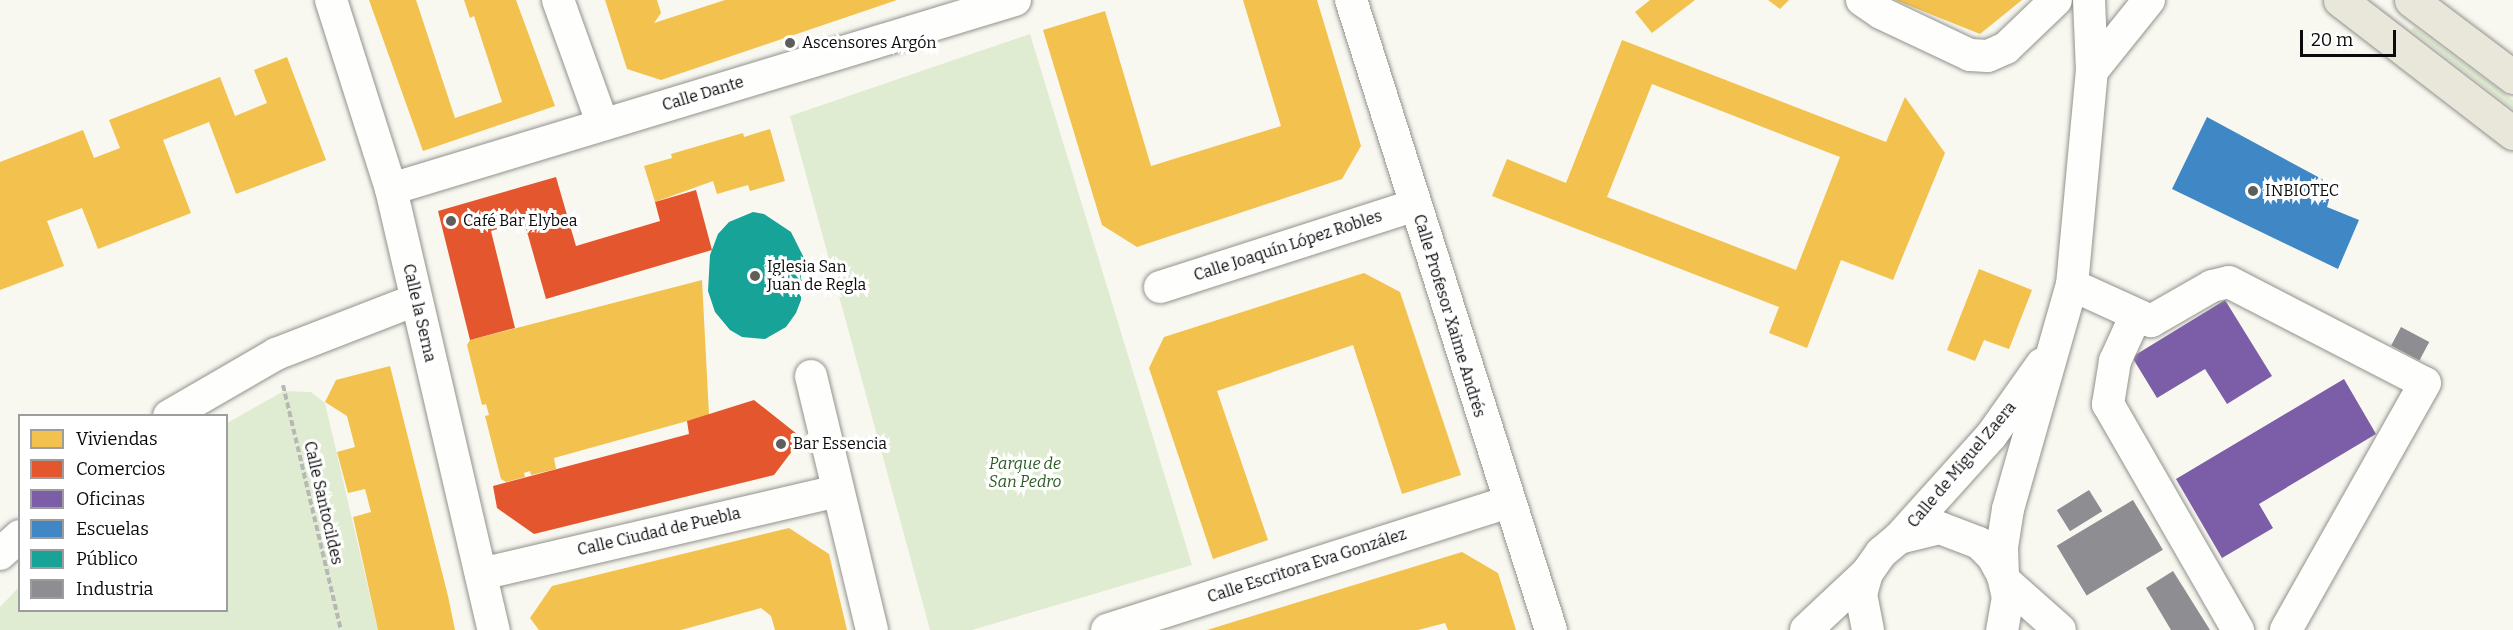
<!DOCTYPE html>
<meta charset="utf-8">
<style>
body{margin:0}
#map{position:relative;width:2513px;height:630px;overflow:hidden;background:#f9f8f0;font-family:Bitter,serif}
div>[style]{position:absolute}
.green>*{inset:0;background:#e0ecd2}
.homes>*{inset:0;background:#f2c14e}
.shops>*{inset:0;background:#e4572e}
.offices>*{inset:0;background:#7b5ea7}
.schools>*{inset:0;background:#3f88c5}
.public>*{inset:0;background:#17a398}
.industry>*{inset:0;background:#8d8d92;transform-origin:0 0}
.path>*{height:4px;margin-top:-2px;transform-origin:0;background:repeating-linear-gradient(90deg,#b7b7b5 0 6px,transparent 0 9px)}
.roads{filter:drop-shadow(0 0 2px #92928e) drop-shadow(0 0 2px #92928e)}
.minor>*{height:32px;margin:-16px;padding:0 16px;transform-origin:16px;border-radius:16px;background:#fefefd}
.major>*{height:33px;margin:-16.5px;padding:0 16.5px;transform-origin:16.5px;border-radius:16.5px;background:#e9e7da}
.dots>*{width:16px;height:16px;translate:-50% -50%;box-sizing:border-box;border:3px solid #fff;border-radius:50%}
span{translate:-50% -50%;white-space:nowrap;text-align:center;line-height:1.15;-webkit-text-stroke:6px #fff;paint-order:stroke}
.poi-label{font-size:16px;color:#0b0b0b}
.left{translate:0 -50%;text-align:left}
.street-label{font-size:16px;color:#0b0b0b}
.park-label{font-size:16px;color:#2b5b24;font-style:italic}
.legend{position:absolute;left:18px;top:414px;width:210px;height:198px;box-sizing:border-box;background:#fff;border:2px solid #9d9d9d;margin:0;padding:8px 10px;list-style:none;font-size:18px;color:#0b0b0b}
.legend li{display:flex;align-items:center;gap:12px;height:30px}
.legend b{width:30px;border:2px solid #9d9d9d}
.scale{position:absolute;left:2300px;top:30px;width:96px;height:27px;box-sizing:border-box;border:3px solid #0b0b0b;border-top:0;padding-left:8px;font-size:18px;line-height:21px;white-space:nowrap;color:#0b0b0b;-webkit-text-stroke:4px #fff;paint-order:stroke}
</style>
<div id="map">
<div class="green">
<div style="clip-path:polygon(2414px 27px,2513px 100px,2513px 109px,2411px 30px)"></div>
<div style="clip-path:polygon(1030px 34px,1192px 565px,972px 630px,930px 630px,790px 116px)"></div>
<div style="clip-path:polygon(284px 391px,311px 392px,325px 403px,378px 630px,0 630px,0 607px,19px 587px,20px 610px,226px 610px,227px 423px)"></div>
</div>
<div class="homes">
<div style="clip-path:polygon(369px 0,416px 0,455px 118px,502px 102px,474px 16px,470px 18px,464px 0,516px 0,555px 106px,423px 151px)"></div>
<div style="clip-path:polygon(605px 0,657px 0,661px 13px,654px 23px,725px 0,897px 0,661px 80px,627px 69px)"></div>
<div style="clip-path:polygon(1243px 0,1317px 0,1361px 146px,1342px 179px,1137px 247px,1102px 225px,1043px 30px,1105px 11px,1151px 166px,1281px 126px)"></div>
<div style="clip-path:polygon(1650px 0,1695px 0,1652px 33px,1635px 12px)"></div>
<div style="clip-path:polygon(1768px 0,1789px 0,1780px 9px)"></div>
<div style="clip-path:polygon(1895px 0,2022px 0,1980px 34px)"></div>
<div style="clip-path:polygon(evenodd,1622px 40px,1886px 142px,1905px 97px,1945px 153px,1893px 280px,1841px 260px,1807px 348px,1769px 333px,1779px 307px,1492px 196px,1507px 159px,1566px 183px,1622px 40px,1652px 84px,1840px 157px,1796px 270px,1607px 197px,1652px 84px)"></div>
<div style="clip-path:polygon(287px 57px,326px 160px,236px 194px,209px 122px,163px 140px,191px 213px,98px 249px,82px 208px,47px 221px,64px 266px,0 290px,0 162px,83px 130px,94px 158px,120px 148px,109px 120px,220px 77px,235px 116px,267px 103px,254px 70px)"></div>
<div style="clip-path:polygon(770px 129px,785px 181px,750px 191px,748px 185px,717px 194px,713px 181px,655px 202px,644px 166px,672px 158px,671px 154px,743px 133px,744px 137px)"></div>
<div style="clip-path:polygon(1979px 269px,2032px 290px,2009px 349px,1984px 340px,1975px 361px,1947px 350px)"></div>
<div style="clip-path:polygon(1364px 273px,1400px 292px,1461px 475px,1402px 494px,1353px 345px,1217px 391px,1268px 540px,1213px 559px,1149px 368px,1164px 337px)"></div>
<div style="clip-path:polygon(702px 280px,709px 415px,554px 458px,556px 469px,531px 475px,530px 471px,524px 473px,525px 477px,506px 482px,501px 479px,485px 416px,489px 415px,486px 404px,482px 405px,467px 345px,470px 340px)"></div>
<div style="clip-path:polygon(390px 366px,448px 596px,455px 630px,378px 630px,353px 517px,371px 512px,365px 489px,348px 493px,337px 452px,355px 447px,347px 416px,325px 402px,336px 380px)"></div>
<div style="clip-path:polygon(789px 528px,829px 554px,847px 630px,775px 630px,771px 616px,761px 608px,681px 630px,539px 630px,530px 618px,552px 586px)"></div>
<div style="clip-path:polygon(1462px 552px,1498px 573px,1516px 630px,1448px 630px,1445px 623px,1418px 630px,1207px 630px)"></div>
</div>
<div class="shops">
<div style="clip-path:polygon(556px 177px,576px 246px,660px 221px,655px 202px,696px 190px,712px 250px,546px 299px,524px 221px,491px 231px,515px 328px,470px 340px,438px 211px)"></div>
<div style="clip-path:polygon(754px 400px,802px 438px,774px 475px,534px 534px,497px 508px,493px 486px,689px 434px,687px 421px)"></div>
</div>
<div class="offices">
<div style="clip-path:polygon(2225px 300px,2272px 376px,2227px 404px,2205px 369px,2157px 398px,2132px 357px)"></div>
<div style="clip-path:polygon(2344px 379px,2376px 434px,2259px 504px,2273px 528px,2222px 558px,2176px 479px)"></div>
</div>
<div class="schools">
<div style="clip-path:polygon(2207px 117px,2333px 185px,2327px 207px,2359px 220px,2338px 269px,2172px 189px)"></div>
</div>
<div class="public">
<div style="clip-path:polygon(753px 212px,764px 214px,791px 232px,808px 266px,802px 268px,801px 300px,796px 313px,786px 327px,765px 339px,742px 337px,730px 330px,715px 312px,708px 291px,710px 255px,718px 234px,729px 222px)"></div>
</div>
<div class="industry">
<div style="left:2401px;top:327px;width:32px;height:21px;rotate:28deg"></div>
<div style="left:2089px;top:490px;width:25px;height:38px;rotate:58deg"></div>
<div style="left:2133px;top:500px;width:58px;height:89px;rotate:59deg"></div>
<div style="clip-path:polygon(2173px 571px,2210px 630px,2171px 630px,2146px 588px)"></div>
</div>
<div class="path">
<div style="left:283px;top:385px;width:252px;rotate:76.7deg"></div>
</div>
<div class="roads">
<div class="minor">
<div style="left:331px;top:0;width:198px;rotate:72.4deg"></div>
<div style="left:391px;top:189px;width:453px;rotate:76.9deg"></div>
<div style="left:558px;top:0;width:130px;rotate:70.2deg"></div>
<div style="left:1351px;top:0;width:661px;rotate:72.39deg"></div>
<div style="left:1862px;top:0;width:23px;rotate:34deg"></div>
<div style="left:1881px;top:13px;width:98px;rotate:25.3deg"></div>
<div style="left:1970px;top:55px;width:18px;rotate:3deg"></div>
<div style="left:1988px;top:56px;width:20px;rotate:-24deg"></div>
<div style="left:2006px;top:48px;width:69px;rotate:-43.8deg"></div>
<div style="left:2092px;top:71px;width:91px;rotate:-51.2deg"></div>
<div style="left:391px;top:189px;width:652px;rotate:-16.85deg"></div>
<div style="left:2072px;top:285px;width:87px;rotate:24.5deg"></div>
<div style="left:2151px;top:321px;width:70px;rotate:-29.8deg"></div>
<div style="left:2212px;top:286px;width:17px;rotate:-13deg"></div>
<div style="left:2229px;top:282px;width:220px;rotate:27.3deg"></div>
<div style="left:2425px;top:383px;width:283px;rotate:119.4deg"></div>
<div style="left:1160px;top:287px;width:268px;rotate:-17.8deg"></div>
<div style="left:2136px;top:315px;width:51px;rotate:114.5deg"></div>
<div style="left:2115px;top:361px;width:44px;rotate:99.2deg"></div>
<div style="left:2108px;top:404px;width:261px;rotate:60.1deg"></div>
<div style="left:811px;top:376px;width:261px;rotate:76.5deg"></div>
<div style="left:169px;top:416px;width:124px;rotate:-30.1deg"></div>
<div style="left:276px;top:354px;width:149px;rotate:-21.2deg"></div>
<div style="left:1899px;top:538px;width:137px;rotate:-48deg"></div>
<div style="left:1991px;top:436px;width:88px;rotate:-54.7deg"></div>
<div style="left:0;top:554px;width:27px;rotate:-42deg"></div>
<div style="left:481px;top:574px;width:366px;rotate:-13.1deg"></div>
<div style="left:2003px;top:576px;width:29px;rotate:-92deg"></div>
<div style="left:2002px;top:547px;width:38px;rotate:-81deg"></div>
<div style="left:2008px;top:509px;width:233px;rotate:-74.1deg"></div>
<div style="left:2072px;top:285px;width:215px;rotate:-84.7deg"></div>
<div style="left:2092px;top:71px;width:71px;rotate:-92.4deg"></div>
<div style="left:2006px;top:582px;width:72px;rotate:41.6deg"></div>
<div style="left:1107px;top:630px;width:421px;rotate:-17.7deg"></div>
<div style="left:1806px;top:630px;width:83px;rotate:-43.1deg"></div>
<div style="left:1868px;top:630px;width:37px;rotate:-101deg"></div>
<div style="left:1861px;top:594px;width:22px;rotate:-74deg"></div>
<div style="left:1867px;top:573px;width:24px;rotate:-55deg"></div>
<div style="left:1881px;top:553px;width:23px;rotate:-40deg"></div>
<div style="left:1899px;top:538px;width:42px;rotate:-13.7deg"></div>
<div style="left:1940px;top:528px;width:42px;rotate:21deg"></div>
<div style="left:1979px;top:543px;width:20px;rotate:45deg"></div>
<div style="left:1993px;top:557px;width:21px;rotate:62deg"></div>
<div style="left:2003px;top:576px;width:22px;rotate:77deg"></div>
<div style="left:2008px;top:597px;width:34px;rotate:100deg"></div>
</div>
<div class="major">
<div style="left:2340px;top:0;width:218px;rotate:37.6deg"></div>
<div style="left:2411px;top:0;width:128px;rotate:37deg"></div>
</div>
</div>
<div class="dots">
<div style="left:790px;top:43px;background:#5e5e5b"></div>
<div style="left:2253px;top:191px;background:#5e5e5b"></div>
<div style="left:451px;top:221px;background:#5e5e5b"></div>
<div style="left:755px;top:276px;background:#5e5e5b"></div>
<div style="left:781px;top:444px;background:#5e5e5b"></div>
</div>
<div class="poi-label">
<span class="left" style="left:802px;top:43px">Ascensores Argón</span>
<span class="left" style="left:2265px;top:191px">INBIOTEC</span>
<span class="left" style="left:463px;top:221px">Café Bar Elybea</span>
<span class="left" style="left:767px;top:276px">Iglesia San<br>Juan de Regla</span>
<span class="left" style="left:793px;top:444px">Bar Essencia</span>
</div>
<div class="street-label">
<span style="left:703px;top:94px;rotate:-17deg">Calle Dante</span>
<span style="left:1288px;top:246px;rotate:-18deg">Calle Joaquín López Robles</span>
<span style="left:419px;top:313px;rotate:77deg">Calle la Serna</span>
<span style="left:1449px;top:316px;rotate:73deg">Calle Profesor Xaime Andrés</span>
<span style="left:1962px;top:465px;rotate:-50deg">Calle de Miguel Zaera</span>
<span style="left:323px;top:503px;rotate:77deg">Calle Santocildes</span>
<span style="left:659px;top:532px;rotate:-13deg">Calle Ciudad de Puebla</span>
<span style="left:1307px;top:566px;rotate:-18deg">Calle Escritora Eva González</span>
</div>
<div class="park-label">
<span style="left:1025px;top:473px">Parque de<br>San Pedro</span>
</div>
<ul class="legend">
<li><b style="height:16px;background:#f2c14e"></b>Viviendas</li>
<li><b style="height:16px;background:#e4572e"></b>Comercios</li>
<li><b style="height:16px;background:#7b5ea7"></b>Oficinas</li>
<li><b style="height:16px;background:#3f88c5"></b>Escuelas</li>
<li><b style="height:16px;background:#17a398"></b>Público</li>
<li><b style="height:16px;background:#8d8d92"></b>Industria</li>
</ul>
<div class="scale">20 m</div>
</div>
